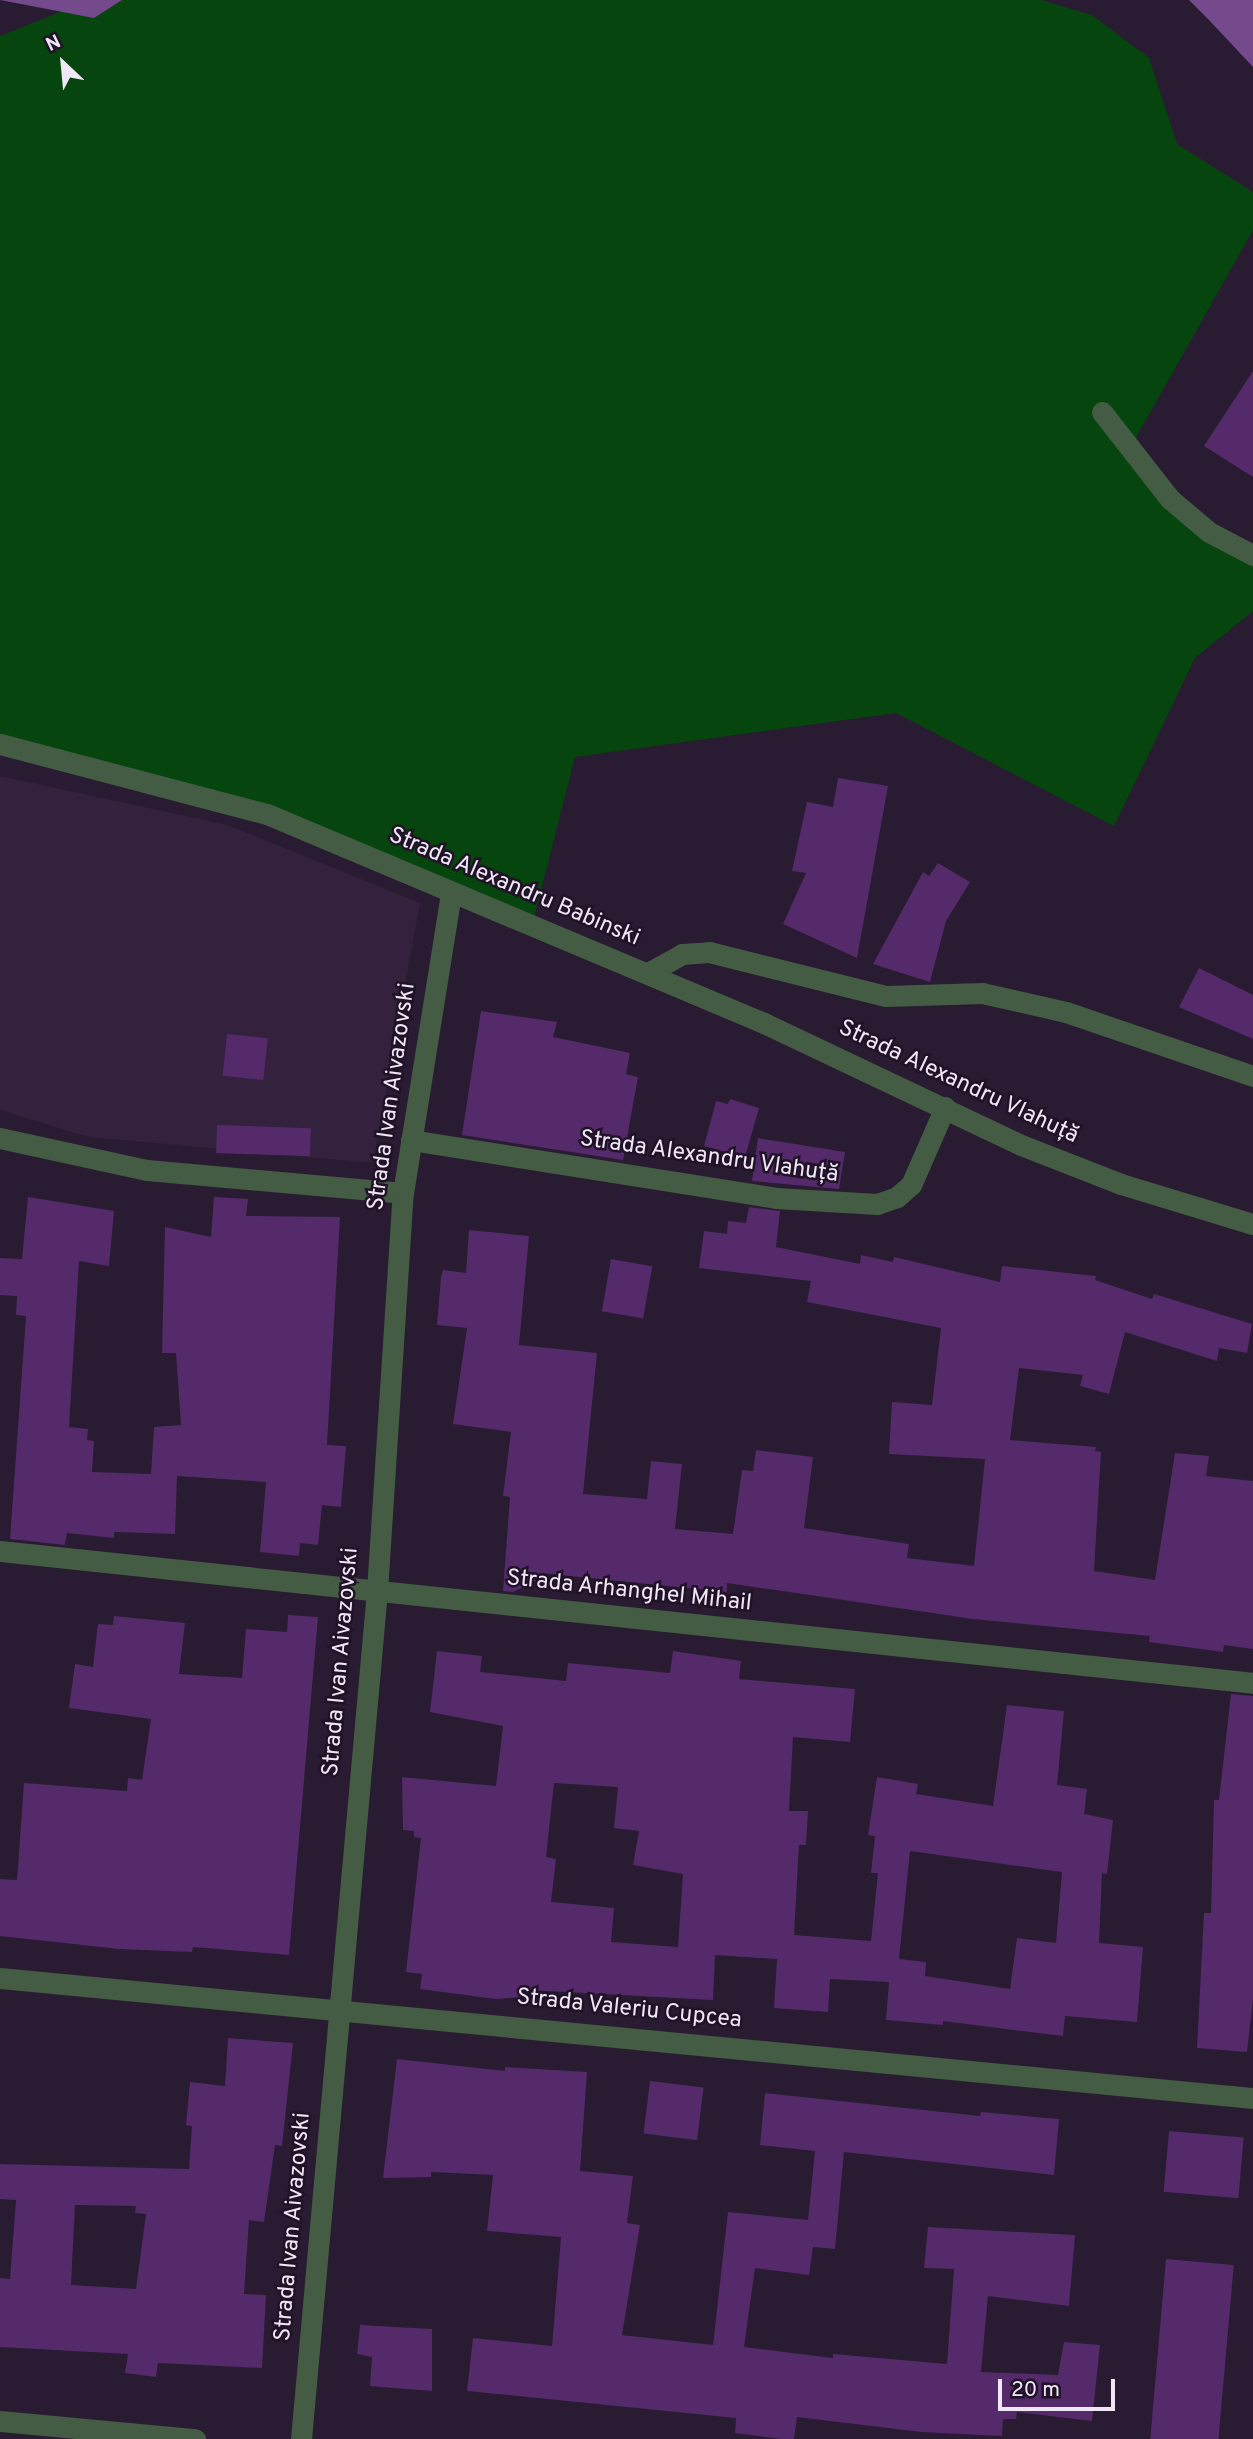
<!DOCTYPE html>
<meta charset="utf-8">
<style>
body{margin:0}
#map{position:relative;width:1253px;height:2439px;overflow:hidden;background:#291b31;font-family:Overpass,sans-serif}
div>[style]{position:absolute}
.built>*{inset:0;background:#33213d}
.green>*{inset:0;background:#07450e}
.water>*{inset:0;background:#754a8d}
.building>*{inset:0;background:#542a6a;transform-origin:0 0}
.minor>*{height:21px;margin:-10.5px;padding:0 10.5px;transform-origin:10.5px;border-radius:10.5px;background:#435c43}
.tertiary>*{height:21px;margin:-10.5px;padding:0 10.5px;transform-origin:10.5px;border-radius:10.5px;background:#435c43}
span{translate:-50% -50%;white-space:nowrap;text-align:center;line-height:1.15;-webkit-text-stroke:5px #201227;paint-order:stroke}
.street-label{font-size:23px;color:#f0e7f6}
.north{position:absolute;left:28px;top:28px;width:70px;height:70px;-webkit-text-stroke:5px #201227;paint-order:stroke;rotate:334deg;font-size:19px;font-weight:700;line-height:28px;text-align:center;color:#f0e7f6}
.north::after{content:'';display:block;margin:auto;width:24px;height:32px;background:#f0e7f6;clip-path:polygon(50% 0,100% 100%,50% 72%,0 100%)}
.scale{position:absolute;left:998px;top:2379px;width:117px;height:32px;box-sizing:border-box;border:4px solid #f0e7f6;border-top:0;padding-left:9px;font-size:21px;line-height:24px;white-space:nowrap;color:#f0e7f6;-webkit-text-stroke:5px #201227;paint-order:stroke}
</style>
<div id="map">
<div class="built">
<div style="clip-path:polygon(0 776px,228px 825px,420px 903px,373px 1163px,88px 1137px,0 1110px)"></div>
</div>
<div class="green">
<div style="clip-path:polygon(90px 0,1041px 0,1092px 15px,1149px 58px,1177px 144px,1253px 192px,1253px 230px,1129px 450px,1209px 532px,1253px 555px,1253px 611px,1195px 658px,1114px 826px,896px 713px,575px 757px,532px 925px,267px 814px,0 754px,0 36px)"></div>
</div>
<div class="water">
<div style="clip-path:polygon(0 0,122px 0,94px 18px)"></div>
<div style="clip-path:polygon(1189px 0,1253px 0,1253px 67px,1209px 20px)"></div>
</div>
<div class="building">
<div style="clip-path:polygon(1253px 371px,1253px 477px,1204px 446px)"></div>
<div style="clip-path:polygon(838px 778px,888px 786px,857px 958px,783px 924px,806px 873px,792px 871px,807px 802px,833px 807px)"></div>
<div style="clip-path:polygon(938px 863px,970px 882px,946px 921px,930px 982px,873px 964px,923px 872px,929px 876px)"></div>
<div style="clip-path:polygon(1199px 968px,1253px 995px,1253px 1039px,1179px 1007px)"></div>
<div style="clip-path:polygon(481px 1011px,557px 1022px,553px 1037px,630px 1053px,626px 1074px,638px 1077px,623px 1160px,462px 1135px)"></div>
<div style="left:227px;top:1034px;width:41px;height:42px;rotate:6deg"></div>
<div style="clip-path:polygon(730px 1099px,759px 1108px,745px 1157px,704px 1146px,716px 1101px,728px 1104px)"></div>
<div style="left:217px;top:1125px;width:94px;height:28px;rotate:2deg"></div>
<div style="clip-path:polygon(758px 1138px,845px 1152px,839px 1189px,752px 1181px)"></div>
<div style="clip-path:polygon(28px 1197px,114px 1211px,109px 1266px,79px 1261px,69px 1427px,88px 1429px,87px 1440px,94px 1441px,92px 1472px,151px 1474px,154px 1427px,181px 1425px,176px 1353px,162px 1353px,165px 1227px,211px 1237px,214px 1197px,248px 1199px,246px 1216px,340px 1217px,327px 1445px,346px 1446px,341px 1507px,322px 1505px,318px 1545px,300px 1543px,299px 1556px,260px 1552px,266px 1482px,177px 1476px,175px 1534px,114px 1532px,114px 1538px,67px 1533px,65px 1545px,10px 1539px,26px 1316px,16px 1315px,17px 1296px,0 1295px,0 1258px,22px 1259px)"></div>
<div style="clip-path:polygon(749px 1207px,780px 1211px,776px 1247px,860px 1264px,861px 1255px,893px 1262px,894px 1257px,1000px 1282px,1002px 1266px,1096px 1276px,1095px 1280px,1152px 1299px,1154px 1294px,1252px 1324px,1247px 1353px,1219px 1348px,1217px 1361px,1125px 1332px,1109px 1394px,1080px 1386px,1083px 1375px,1019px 1368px,1010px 1440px,1096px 1447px,1095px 1451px,1101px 1452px,1094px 1571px,1155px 1580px,1175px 1453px,1209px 1456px,1206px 1476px,1253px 1481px,1253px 1649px,1224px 1645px,1223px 1652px,1149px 1642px,1150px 1636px,973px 1619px,727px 1583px,727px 1592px,541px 1573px,540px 1579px,513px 1592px,503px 1591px,510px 1497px,503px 1496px,511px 1432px,453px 1424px,467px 1328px,437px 1325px,441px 1277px,443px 1270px,466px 1273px,469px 1230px,529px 1236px,519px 1345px,597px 1353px,583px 1494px,647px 1499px,651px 1461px,682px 1464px,675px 1529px,733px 1534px,742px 1470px,753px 1471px,756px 1450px,813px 1457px,804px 1528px,909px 1544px,907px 1558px,974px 1566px,985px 1459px,889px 1454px,892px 1402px,932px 1405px,941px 1328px,807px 1302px,811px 1281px,699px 1268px,704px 1231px,727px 1234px,728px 1221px,746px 1223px)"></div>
<div style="left:611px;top:1259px;width:42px;height:53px;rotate:10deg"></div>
<div style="clip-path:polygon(288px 1615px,318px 1617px,289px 1955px,193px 1947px,192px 1952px,119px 1949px,0 1936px,0 1879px,17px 1880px,24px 1783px,127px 1791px,128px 1778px,142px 1780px,151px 1719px,69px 1708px,75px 1664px,93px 1667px,98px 1624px,113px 1625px,114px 1616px,185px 1623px,179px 1674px,242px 1678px,246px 1629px,287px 1632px)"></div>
<div style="clip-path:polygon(evenodd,437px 1651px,482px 1656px,480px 1672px,566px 1681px,568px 1663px,670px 1673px,673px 1651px,741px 1661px,739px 1679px,855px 1689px,850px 1742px,793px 1737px,789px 1811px,808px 1811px,806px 1845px,799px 1845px,794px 1935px,871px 1941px,878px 1873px,871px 1873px,875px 1836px,868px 1835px,877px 1777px,918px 1784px,916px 1794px,993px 1806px,1007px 1705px,1064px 1711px,1057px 1785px,1087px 1789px,1084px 1814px,1113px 1820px,1107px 1874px,1102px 1873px,1099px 1943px,1143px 1947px,1137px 2022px,1065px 2016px,1063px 2036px,943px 2021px,943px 2025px,886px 2020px,889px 1982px,830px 1979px,828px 2012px,774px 2008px,777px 1959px,715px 1955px,713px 2000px,529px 1990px,524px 1997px,495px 1999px,420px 1989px,422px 1974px,406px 1972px,421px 1838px,414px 1837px,414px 1831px,403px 1830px,402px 1777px,496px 1786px,503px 1726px,430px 1712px,437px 1651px,554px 1783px,618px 1787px,614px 1828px,639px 1831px,633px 1865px,683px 1874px,678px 1947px,611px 1942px,614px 1908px,551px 1902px,556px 1859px,546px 1857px,554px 1783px,437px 1651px,910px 1851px,1062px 1872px,1056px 1943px,1017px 1938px,1010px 1989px,925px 1976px,926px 1962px,899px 1959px,910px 1851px)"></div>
<div style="clip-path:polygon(1231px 1694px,1253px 1696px,1253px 1999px,1247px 2052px,1197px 2048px,1204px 1913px,1211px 1913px,1214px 1800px,1219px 1800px)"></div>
<div style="clip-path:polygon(evenodd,228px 2038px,293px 2043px,282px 2146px,275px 2145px,264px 2222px,249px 2220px,244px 2294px,266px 2295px,262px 2368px,158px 2363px,156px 2377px,125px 2373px,128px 2354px,0 2347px,0 2278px,10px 2279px,16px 2200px,0 2199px,0 2164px,189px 2169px,192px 2126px,186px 2125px,190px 2082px,225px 2086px,228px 2038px,75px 2205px,136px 2206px,135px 2213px,146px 2214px,136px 2289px,71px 2285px,75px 2205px)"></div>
<div style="clip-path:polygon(397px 2059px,505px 2071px,505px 2067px,587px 2072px,580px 2171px,633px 2176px,627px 2223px,640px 2225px,622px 2335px,713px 2345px,728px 2212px,808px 2220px,815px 2151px,760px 2145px,765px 2093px,980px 2116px,981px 2112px,1059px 2119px,1054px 2175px,844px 2152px,835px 2249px,813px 2247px,809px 2275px,755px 2268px,744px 2347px,833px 2358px,833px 2354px,947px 2364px,954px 2269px,924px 2268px,928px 2227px,1075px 2235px,1069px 2306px,988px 2296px,981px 2372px,1058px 2375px,1064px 2342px,1100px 2345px,1092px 2421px,1017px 2412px,1016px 2419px,1003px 2419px,1002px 2436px,921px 2432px,797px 2417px,794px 2439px,781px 2439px,735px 2433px,736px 2418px,467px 2391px,473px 2338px,552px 2346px,561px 2237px,487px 2231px,493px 2175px,431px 2172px,431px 2177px,383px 2178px)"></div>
<div style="left:650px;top:2081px;width:54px;height:53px;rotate:7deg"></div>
<div style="left:1169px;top:2131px;width:75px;height:61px;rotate:5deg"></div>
<div style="left:1166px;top:2259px;width:68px;height:181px;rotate:5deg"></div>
<div style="clip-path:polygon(360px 2325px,432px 2329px,432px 2391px,370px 2386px,372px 2357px,357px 2354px)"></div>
</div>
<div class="minor">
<div style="left:1102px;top:412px;width:110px;rotate:52deg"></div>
<div style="left:1170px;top:499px;width:51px;rotate:40.2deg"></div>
<div style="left:1209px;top:532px;width:50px;rotate:27.6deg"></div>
<div style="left:648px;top:973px;width:39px;rotate:-29deg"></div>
<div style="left:682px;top:954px;width:27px;rotate:-4deg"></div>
<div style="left:709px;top:952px;width:182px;rotate:14deg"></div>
<div style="left:886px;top:996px;width:96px;rotate:-1.8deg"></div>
<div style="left:982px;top:993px;width:86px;rotate:12.7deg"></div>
<div style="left:1066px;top:1012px;width:198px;rotate:18.9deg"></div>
<div style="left:0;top:1138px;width:150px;rotate:12.3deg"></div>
<div style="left:147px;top:1170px;width:257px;rotate:5.1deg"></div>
<div style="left:411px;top:1140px;width:370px;rotate:9deg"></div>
<div style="left:776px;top:1198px;width:101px;rotate:3.4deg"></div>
<div style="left:877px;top:1204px;width:21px;rotate:-19deg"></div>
<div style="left:897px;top:1197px;width:18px;rotate:-41deg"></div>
<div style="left:911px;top:1185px;width:85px;rotate:-66.4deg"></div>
<div style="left:0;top:1551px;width:1260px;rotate:6.01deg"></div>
<div style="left:0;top:1978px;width:1259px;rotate:5.47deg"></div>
<div style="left:0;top:2421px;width:196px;rotate:5.3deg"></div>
<div style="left:301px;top:2439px;width:851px;rotate:-84.88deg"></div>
<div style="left:377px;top:1591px;width:399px;rotate:-86.3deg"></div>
<div style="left:403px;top:1193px;width:304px;rotate:-80.9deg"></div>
</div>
<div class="tertiary">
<div style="left:0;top:744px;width:276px;rotate:14.7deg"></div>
<div style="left:267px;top:814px;width:539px;rotate:22.81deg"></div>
<div style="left:764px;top:1023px;width:284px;rotate:25.4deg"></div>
<div style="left:1021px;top:1145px;width:107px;rotate:21.3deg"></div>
<div style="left:1121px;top:1184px;width:138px;rotate:16.9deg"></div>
</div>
<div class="street-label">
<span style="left:514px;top:888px;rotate:23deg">Strada Alexandru Babinski</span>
<span style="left:958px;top:1083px;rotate:25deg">Strada Аlexandru Vlahuță</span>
<span style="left:393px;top:1097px;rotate:-82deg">Strada Ivan Aivazovski</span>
<span style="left:709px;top:1158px;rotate:8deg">Strada Alexandru Vlahuță</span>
<span style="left:629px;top:1592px;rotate:6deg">Strada Arhanghel Mihail</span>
<span style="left:342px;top:1662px;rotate:-85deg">Strada Ivan Aivazovski</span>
<span style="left:629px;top:2010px;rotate:6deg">Strada Valeriu Cupcea</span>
<span style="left:294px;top:2227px;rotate:-85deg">Strada Ivan Aivazovski</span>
</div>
<div class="north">N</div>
<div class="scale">20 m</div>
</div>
